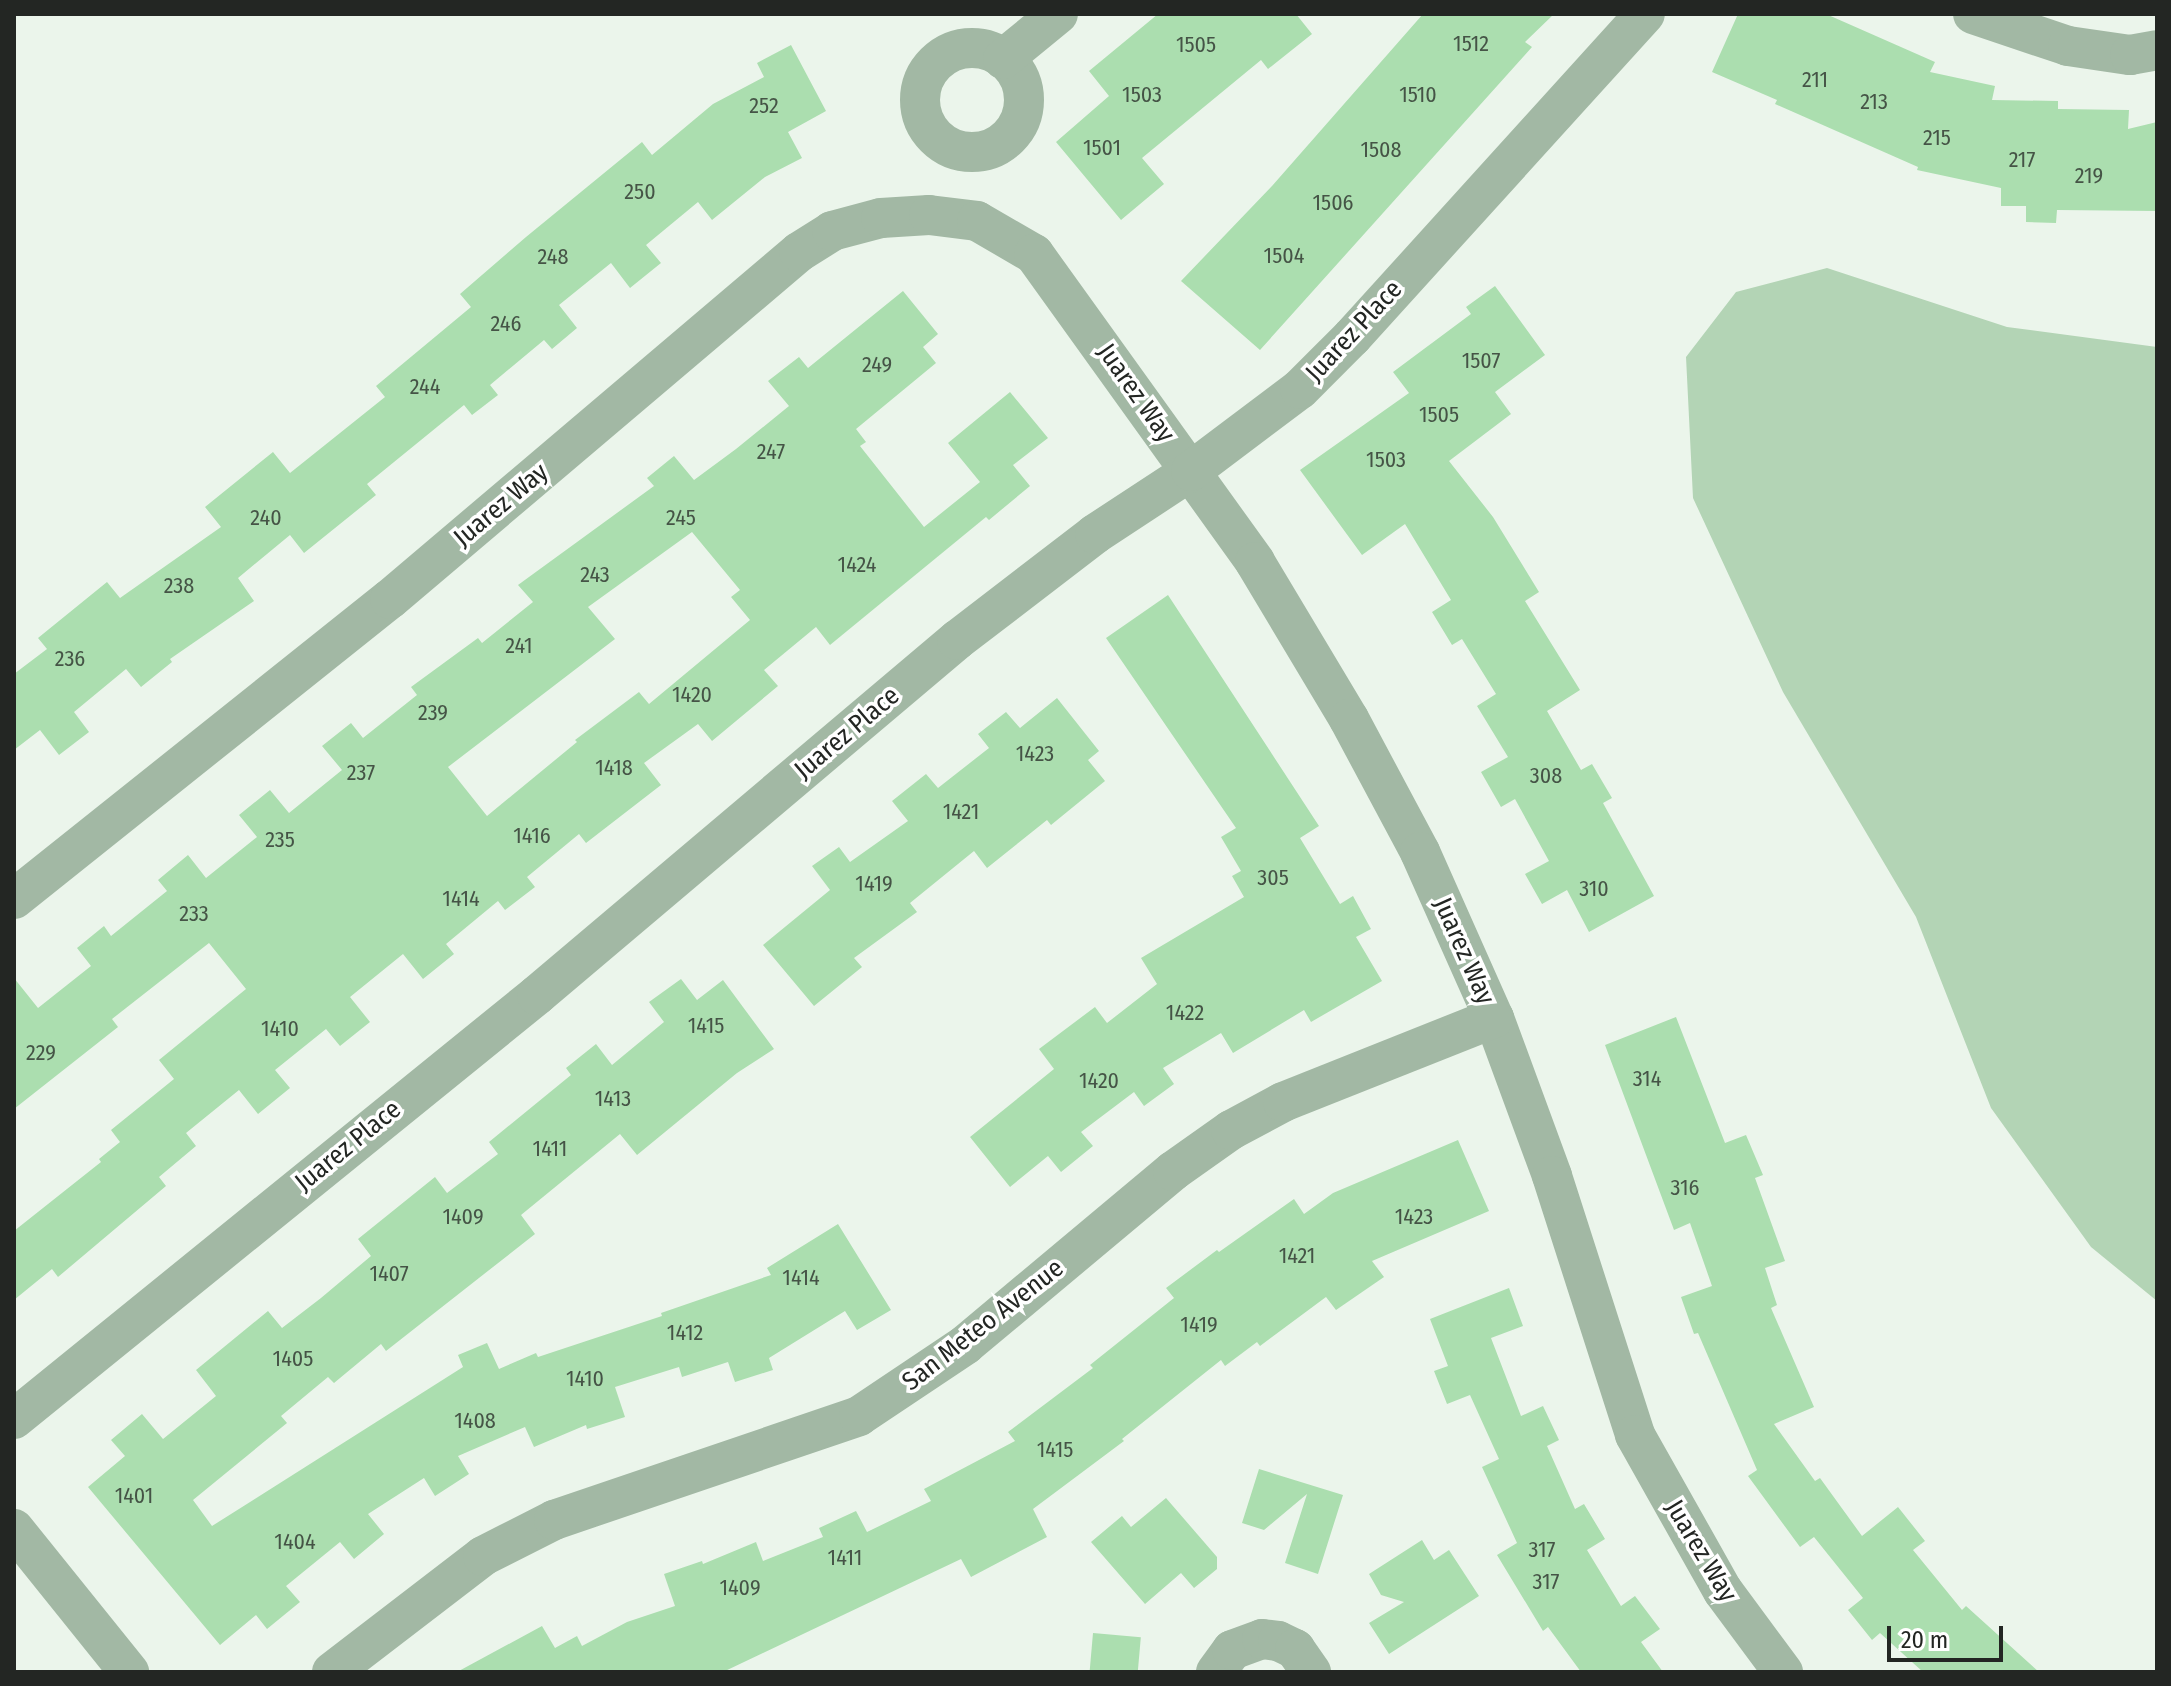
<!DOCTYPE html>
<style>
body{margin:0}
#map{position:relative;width:2171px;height:1686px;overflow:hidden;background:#ebf5eb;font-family:"Fira Sans Condensed",sans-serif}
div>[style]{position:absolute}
.green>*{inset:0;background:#b3d4b5}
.building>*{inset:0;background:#abdeaf;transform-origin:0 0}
.minor>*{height:40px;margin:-20px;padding:0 20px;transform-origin:20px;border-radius:20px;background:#a2b8a4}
.minor>.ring{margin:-20px;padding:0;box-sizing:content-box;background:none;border:40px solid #a2b8a4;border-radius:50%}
span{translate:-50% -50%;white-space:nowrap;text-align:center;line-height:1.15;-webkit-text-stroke:7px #fff;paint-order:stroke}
.number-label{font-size:22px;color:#455446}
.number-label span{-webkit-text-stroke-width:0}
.street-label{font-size:26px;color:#232623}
.frame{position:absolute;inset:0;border:16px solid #232623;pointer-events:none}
.scale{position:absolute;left:1887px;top:1626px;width:116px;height:36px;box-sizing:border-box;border:4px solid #232623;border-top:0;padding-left:10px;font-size:24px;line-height:28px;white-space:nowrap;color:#232623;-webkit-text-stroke:6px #fff;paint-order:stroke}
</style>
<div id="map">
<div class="green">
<div style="clip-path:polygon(1827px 268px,2007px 327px,2157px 347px,2157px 1301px,2091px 1247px,1991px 1108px,1916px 917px,1783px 692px,1693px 498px,1686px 357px,1736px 292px)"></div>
</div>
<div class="building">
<div style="clip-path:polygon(1158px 14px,1296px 14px,1312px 34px,1268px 69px,1261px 60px,1142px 158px,1164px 184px,1121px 220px,1056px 142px,1109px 96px,1089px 71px)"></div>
<div style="clip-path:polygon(1423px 14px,1554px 14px,1525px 42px,1532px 47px,1260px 350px,1181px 281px,1272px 186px)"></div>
<div style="clip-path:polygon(1738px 14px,1826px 14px,1935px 62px,1930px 72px,1995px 86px,1992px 100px,2058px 101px,2058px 109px,2129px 110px,2128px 129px,2157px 122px,2157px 211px,2057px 210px,2056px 223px,2026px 222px,2026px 206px,2001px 206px,2001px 188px,1917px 170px,1918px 167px,1775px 104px,1777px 100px,1712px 72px)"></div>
<div style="clip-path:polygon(791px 45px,826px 111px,788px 132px,802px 158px,765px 177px,712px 220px,698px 202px,646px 245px,661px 263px,630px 288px,611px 263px,559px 305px,577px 328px,552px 349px,544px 340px,490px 385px,498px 395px,472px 415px,464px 405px,367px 484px,376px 495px,304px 553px,290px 535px,238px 578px,254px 601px,170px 659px,172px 662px,141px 687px,126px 669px,74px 712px,89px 732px,59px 755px,40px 730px,14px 750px,14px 674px,47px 649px,38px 638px,107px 582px,120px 598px,221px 527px,205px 507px,273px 452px,290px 473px,385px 397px,376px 386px,471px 307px,460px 294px,526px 237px,642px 142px,652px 155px,713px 104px,764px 77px,757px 63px)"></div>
<div style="clip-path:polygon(1495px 286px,1545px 355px,1495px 392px,1511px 414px,1449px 461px,1493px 517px,1539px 592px,1525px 601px,1580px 690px,1547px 711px,1581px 770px,1592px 764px,1612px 798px,1603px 803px,1654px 896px,1589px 932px,1567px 890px,1542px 904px,1525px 874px,1549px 861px,1515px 799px,1501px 807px,1481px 772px,1508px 757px,1477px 706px,1496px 694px,1462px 639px,1452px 645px,1432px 612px,1451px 600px,1405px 524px,1362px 555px,1300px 470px,1409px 393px,1393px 372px,1471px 314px,1466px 307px)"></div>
<div style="clip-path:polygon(evenodd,903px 291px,938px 334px,923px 347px,936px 363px,856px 429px,866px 442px,860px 446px,924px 527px,980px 482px,948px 443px,1010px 392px,1048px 438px,1013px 465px,1030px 486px,989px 520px,986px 517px,830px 645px,816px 627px,764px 670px,778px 686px,712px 741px,698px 724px,644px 763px,661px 785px,586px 843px,579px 834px,527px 877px,535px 887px,505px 910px,498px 901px,446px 944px,454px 954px,423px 979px,403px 954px,350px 997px,370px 1022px,340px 1046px,326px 1029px,275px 1070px,290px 1088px,258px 1114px,239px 1090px,186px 1133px,196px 1146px,159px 1177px,166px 1186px,58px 1277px,52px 1269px,14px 1300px,14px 1231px,101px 1162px,99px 1159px,120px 1142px,111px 1130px,174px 1079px,159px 1060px,246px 989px,209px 943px,112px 1019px,118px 1027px,14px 1109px,14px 978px,38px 1008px,91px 966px,77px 948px,104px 926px,111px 936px,167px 891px,158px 880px,188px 855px,206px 878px,257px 837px,239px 815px,270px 790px,289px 813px,342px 770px,322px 746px,351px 723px,363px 738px,417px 695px,411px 687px,478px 638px,482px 643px,533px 602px,518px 585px,654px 486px,647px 478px,674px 456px,694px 480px,736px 449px,789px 406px,768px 381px,799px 357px,808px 368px,903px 291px,692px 532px,740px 590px,731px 597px,750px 620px,649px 704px,639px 692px,575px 740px,577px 742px,487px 816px,448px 767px,615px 639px,588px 607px,692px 532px)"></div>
<div style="clip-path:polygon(1168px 595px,1319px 826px,1300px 838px,1340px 904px,1353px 896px,1371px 929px,1356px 937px,1382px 981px,1311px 1022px,1304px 1010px,1233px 1053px,1221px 1033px,1163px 1068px,1174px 1084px,1144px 1106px,1134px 1092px,1081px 1132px,1093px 1146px,1061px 1172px,1048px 1156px,1010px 1187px,970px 1137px,1054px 1069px,1039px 1049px,1095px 1007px,1107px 1023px,1157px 984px,1141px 958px,1244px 897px,1232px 876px,1241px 871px,1221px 837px,1236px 828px,1106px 638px)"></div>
<div style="clip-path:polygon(1057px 698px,1099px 751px,1088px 760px,1105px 781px,1051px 825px,1047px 820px,987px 868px,974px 851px,910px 903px,917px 912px,854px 958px,862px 967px,814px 1006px,763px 945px,830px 890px,812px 866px,839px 847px,850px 862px,908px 821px,892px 801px,926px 774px,938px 788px,989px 748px,978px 734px,1006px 712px,1020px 728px)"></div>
<div style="clip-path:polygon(681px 979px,697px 1000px,723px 980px,774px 1049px,737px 1073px,637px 1155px,620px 1134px,521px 1215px,535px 1234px,386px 1351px,381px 1344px,334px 1383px,328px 1377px,281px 1416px,287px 1423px,193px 1500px,212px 1526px,463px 1367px,458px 1355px,487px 1343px,499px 1369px,536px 1353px,538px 1357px,662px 1316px,661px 1313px,771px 1275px,767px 1268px,838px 1224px,891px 1310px,857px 1330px,845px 1311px,769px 1358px,773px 1370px,735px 1382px,728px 1362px,682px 1377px,679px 1367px,615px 1387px,625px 1417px,587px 1429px,586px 1425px,534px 1447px,525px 1427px,458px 1456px,469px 1474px,435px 1496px,424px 1478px,368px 1514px,384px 1534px,354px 1559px,340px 1542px,286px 1586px,300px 1602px,267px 1629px,256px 1615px,220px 1645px,88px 1487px,125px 1456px,111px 1440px,142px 1414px,163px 1439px,216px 1396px,196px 1370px,268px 1311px,282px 1328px,321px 1298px,371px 1256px,358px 1239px,435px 1177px,447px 1193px,498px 1154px,489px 1142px,571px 1075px,566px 1068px,596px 1044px,612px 1065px,664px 1022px,649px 1002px)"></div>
<div style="clip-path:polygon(1676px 1017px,1725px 1143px,1746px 1135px,1763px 1175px,1755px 1178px,1785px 1261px,1765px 1268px,1777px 1305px,1771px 1308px,1814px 1407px,1774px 1424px,1815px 1481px,1820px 1478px,1862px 1536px,1898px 1507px,1925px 1541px,1913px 1550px,1962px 1610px,1966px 1606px,2039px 1672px,1923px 1672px,1880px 1633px,1872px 1640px,1848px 1610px,1863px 1598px,1814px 1537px,1800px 1547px,1748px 1476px,1757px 1470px,1698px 1333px,1694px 1334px,1681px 1297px,1712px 1286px,1690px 1223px,1674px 1230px,1605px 1045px)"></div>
<div style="clip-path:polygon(1458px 1140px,1489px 1211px,1372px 1261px,1384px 1277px,1336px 1310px,1326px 1297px,1260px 1346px,1257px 1342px,1225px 1366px,1221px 1360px,1122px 1439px,1124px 1441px,1033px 1509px,1047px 1537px,971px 1577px,961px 1559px,723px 1672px,457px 1672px,542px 1626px,555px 1648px,577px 1636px,582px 1646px,627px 1622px,675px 1606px,664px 1574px,702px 1561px,703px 1564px,756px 1542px,763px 1561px,823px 1537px,819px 1528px,856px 1511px,867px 1532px,931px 1501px,924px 1489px,1015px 1441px,1008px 1432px,1093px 1368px,1090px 1365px,1174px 1298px,1166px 1288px,1217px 1250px,1219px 1252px,1294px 1199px,1304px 1214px,1333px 1193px)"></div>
<div style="clip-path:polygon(1509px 1288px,1523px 1326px,1491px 1338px,1521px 1416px,1543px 1406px,1559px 1440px,1547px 1446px,1575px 1509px,1584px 1504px,1605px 1539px,1587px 1550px,1621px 1606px,1635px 1596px,1660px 1629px,1641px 1642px,1663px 1672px,1581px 1672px,1548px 1627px,1543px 1631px,1497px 1555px,1517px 1543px,1482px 1467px,1499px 1459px,1470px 1395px,1447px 1404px,1434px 1371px,1448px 1366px,1430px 1319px)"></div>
<div style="clip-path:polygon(1259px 1469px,1343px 1495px,1318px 1574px,1285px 1563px,1307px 1494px,1264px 1530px,1242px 1523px)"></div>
<div style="clip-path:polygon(1166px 1498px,1217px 1557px,1217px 1569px,1194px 1588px,1181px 1573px,1145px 1604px,1091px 1542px,1122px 1516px,1131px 1527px)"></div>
<div style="clip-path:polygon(1422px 1540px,1434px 1560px,1449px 1550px,1479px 1596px,1389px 1654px,1369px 1623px,1404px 1602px,1381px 1595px,1369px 1574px)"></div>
<div style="left:1093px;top:1633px;width:48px;height:39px;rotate:5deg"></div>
</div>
<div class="minor">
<div style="left:1973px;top:14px;width:100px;rotate:18.6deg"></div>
<div style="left:2068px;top:46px;width:63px;rotate:8.3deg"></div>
<div style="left:2130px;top:55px;width:27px;rotate:-10deg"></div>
<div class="ring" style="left:920px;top:48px;width:64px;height:64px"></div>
<div style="left:1003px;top:59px;width:71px;rotate:-39.3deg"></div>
<div style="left:14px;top:899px;width:481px;rotate:-38.6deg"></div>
<div style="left:390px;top:599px;width:536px;rotate:-40.31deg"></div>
<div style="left:799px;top:252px;width:39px;rotate:-32deg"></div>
<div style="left:832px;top:231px;width:51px;rotate:-14.9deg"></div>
<div style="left:881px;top:218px;width:48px;rotate:-3.6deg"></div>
<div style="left:929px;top:215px;width:48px;rotate:7.1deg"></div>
<div style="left:977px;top:221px;width:66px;rotate:30.1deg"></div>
<div style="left:1034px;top:254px;width:379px;rotate:54.3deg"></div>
<div style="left:1255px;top:562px;width:183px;rotate:59.1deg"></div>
<div style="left:1349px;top:719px;width:151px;rotate:61.9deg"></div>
<div style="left:1420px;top:852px;width:182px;rotate:66deg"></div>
<div style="left:1494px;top:1018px;width:168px;rotate:69.8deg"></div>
<div style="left:1552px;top:1176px;width:272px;rotate:72.2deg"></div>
<div style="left:1635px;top:1435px;width:179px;rotate:60.6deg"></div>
<div style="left:1723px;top:1591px;width:101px;rotate:53.5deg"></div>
<div style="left:14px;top:1419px;width:673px;rotate:-39.03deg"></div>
<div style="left:537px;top:995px;width:550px;rotate:-40.21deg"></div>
<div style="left:957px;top:640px;width:174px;rotate:-37.5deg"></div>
<div style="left:1095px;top:534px;width:115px;rotate:-33.3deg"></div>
<div style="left:1191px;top:471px;width:136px;rotate:-37deg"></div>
<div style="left:1300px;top:389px;width:74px;rotate:-45deg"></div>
<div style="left:1352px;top:337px;width:436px;rotate:-47.8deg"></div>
<div style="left:14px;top:1529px;width:184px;rotate:51.2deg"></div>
<div style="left:332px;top:1672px;width:190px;rotate:-37.5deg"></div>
<div style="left:483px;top:1556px;width:80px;rotate:-26.9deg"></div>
<div style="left:554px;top:1520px;width:322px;rotate:-18.8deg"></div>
<div style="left:859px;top:1416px;width:128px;rotate:-33.8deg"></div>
<div style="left:965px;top:1345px;width:271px;rotate:-39.9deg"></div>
<div style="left:1173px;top:1171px;width:71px;rotate:-35.3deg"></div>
<div style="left:1231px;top:1130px;width:59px;rotate:-28.3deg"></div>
<div style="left:1283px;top:1102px;width:227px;rotate:-21.7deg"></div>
<div style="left:1216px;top:1672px;width:27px;rotate:-54deg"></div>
<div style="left:1232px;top:1650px;width:32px;rotate:-20deg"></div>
<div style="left:1262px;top:1639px;width:16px;rotate:7deg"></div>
<div style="left:1278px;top:1641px;width:19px;rotate:25deg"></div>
<div style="left:1295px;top:1649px;width:28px;rotate:55deg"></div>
</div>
<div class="number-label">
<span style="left:1471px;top:44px">1512</span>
<span style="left:1196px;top:45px">1505</span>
<span style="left:1815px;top:80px">211</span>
<span style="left:1142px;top:95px">1503</span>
<span style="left:1418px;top:95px">1510</span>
<span style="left:1874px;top:102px">213</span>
<span style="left:764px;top:106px">252</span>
<span style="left:1937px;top:138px">215</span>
<span style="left:1102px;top:148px">1501</span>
<span style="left:1381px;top:150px">1508</span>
<span style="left:2022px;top:160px">217</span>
<span style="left:2089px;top:176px">219</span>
<span style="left:640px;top:192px">250</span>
<span style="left:1333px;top:203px">1506</span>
<span style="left:1284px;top:256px">1504</span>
<span style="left:553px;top:257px">248</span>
<span style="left:506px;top:324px">246</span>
<span style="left:1481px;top:361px">1507</span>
<span style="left:877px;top:365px">249</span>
<span style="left:425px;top:387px">244</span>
<span style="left:1439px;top:415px">1505</span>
<span style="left:771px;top:452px">247</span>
<span style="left:1386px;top:460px">1503</span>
<span style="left:266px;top:518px">240</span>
<span style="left:681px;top:518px">245</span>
<span style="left:857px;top:565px">1424</span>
<span style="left:595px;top:575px">243</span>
<span style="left:179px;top:586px">238</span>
<span style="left:519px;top:646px">241</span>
<span style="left:70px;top:659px">236</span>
<span style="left:692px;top:695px">1420</span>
<span style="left:433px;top:713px">239</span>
<span style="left:1035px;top:754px">1423</span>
<span style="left:614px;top:768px">1418</span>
<span style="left:361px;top:773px">237</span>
<span style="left:1546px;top:776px">308</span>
<span style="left:961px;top:812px">1421</span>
<span style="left:532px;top:836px">1416</span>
<span style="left:280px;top:840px">235</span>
<span style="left:1273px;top:878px">305</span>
<span style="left:874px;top:884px">1419</span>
<span style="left:1594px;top:889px">310</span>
<span style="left:461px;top:899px">1414</span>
<span style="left:194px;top:914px">233</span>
<span style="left:1185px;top:1013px">1422</span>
<span style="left:706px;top:1026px">1415</span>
<span style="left:280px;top:1029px">1410</span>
<span style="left:41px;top:1053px">229</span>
<span style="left:1647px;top:1079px">314</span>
<span style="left:1099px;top:1081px">1420</span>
<span style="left:613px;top:1099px">1413</span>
<span style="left:550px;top:1149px">1411</span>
<span style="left:1685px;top:1188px">316</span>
<span style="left:463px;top:1217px">1409</span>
<span style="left:1414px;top:1217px">1423</span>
<span style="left:1297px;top:1256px">1421</span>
<span style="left:389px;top:1274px">1407</span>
<span style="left:801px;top:1278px">1414</span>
<span style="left:1199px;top:1325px">1419</span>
<span style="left:685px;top:1333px">1412</span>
<span style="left:293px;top:1359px">1405</span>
<span style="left:585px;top:1379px">1410</span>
<span style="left:475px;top:1421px">1408</span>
<span style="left:1055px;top:1450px">1415</span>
<span style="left:134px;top:1496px">1401</span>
<span style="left:295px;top:1542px">1404</span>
<span style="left:1542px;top:1550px">317</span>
<span style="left:845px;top:1558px">1411</span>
<span style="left:1546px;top:1582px">317</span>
<span style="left:740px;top:1588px">1409</span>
</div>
<div class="street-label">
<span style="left:1354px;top:331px;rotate:-47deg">Juarez Place</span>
<span style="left:1136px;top:393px;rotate:55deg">Juarez Way</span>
<span style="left:501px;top:505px;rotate:-40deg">Juarez Way</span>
<span style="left:847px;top:733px;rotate:-40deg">Juarez Place</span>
<span style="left:1464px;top:951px;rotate:66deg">Juarez Way</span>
<span style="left:348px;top:1146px;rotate:-39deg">Juarez Place</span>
<span style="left:983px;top:1325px;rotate:-38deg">San Meteo Avenue</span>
<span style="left:1701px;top:1551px;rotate:59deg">Juarez Way</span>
</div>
<div class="frame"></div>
<div class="scale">20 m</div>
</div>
